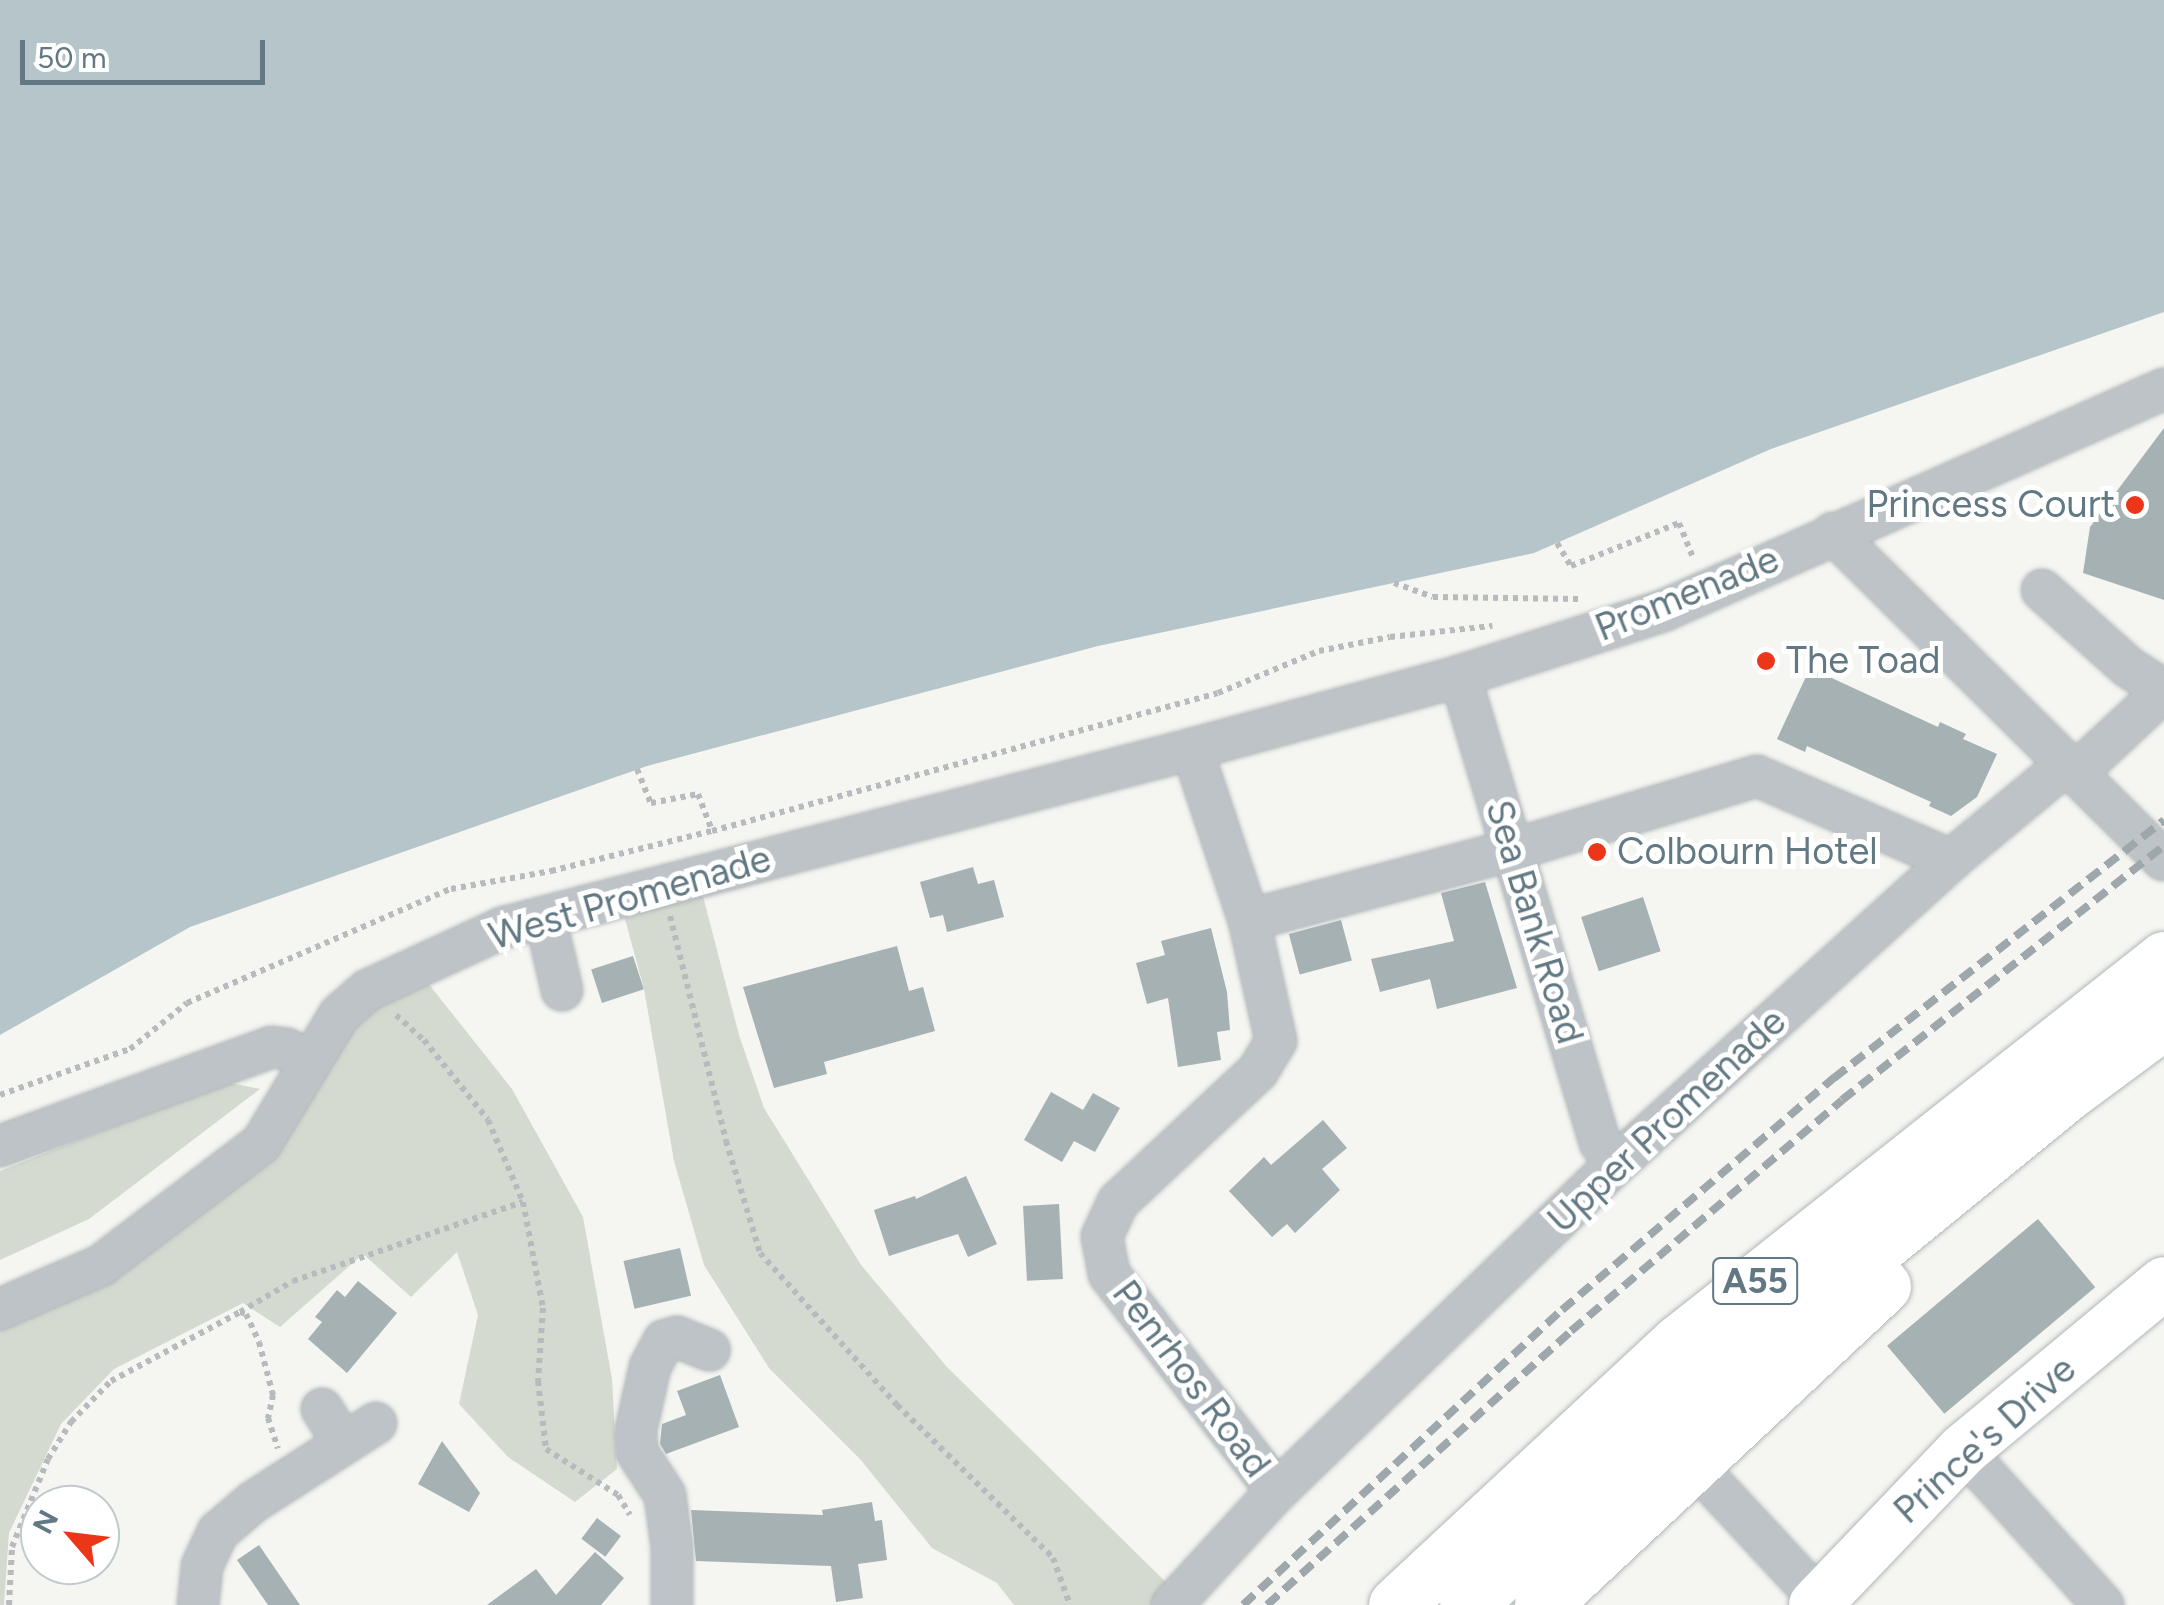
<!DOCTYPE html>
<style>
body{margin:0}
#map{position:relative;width:2164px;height:1605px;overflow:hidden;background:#f5f5f1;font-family:Figtree,sans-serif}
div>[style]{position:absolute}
.green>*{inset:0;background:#d5dad0}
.water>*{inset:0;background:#b6c5c9}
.building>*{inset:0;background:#a6b1b4;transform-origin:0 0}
.path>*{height:6px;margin-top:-3px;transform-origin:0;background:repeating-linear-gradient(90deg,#b7bbbd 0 5px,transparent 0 10px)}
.roads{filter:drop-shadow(0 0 2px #b0b7ba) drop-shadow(0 0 2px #b0b7ba)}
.minor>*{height:40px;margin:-20px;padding:0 20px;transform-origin:20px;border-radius:20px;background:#bdc3c6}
.major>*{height:52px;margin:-26px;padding:0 26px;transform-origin:26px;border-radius:26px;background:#fff}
.highway>*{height:55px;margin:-27.5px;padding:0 27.5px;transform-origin:27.5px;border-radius:27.5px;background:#fff}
.rail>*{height:8px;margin-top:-4px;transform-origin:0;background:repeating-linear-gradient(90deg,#9ea7ab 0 15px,transparent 0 23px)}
.dots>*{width:28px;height:28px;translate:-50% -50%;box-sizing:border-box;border:5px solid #fff;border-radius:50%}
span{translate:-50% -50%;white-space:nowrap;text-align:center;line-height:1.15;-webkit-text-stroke:10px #fff;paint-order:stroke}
.shield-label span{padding:2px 8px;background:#fff;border:2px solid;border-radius:8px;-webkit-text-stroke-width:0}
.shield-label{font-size:35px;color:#627883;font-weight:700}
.poi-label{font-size:38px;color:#627883}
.right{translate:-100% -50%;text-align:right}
.left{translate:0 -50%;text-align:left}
.street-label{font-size:38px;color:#627883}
.north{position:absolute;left:20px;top:1485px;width:100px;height:100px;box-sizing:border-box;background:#fff;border:2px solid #c0c9cd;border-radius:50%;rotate:298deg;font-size:28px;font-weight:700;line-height:40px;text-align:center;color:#627883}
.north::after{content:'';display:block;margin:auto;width:35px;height:45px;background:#ec361a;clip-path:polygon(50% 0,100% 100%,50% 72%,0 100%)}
.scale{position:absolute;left:20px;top:40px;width:245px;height:45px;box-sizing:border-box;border:5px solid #627883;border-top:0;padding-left:12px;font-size:30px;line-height:35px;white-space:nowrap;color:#627883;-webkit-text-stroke:8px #fff;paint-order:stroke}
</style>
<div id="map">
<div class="green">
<div style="clip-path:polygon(698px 877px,739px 1035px,764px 1108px,861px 1265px,947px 1367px,1180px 1596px,1172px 1605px,1014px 1605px,997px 1583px,932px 1548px,860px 1459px,769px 1368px,704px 1265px,674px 1161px,644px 989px,619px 897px)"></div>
<div style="clip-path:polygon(416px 968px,512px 1089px,583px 1217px,612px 1379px,617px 1469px,575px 1502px,508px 1457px,459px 1404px,478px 1315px,457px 1252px,411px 1297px,363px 1254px,280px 1327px,243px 1303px,114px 1369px,61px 1424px,9px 1533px,4px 1605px,0 1605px,0 1309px,261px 1144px,309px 1060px)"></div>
<div style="clip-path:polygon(226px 1082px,260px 1089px,89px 1219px,0 1260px,0 1171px)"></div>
</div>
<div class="water">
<div style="clip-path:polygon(0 0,2164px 0,2164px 312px,1771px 449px,1534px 553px,1098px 646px,647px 766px,190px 927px,0 1035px)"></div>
</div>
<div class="building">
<div style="clip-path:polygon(2164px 428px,2164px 600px,2083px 573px,2090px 527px)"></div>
<div style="clip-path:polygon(1810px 668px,1938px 727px,1940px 722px,1966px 734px,1963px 739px,1997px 754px,1977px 797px,1951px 816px,1929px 806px,1931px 802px,1807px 746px,1805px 752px,1777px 739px)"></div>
<div style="clip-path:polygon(973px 867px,978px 884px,994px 880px,1004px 917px,947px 932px,943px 915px,930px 918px,920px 882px)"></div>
<div style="clip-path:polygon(1485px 882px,1517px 988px,1437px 1009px,1430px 979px,1380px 992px,1371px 959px,1454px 941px,1441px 893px)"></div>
<div style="left:1643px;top:897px;width:57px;height:65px;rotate:72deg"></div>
<div style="left:1341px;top:920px;width:42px;height:54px;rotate:75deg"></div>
<div style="clip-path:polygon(1211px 928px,1227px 992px,1230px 1030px,1217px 1032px,1221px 1060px,1178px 1067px,1168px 998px,1147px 1004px,1136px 963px,1165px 955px,1161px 941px)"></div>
<div style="clip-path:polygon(897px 946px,909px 991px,923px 987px,935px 1031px,824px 1062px,827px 1074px,774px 1088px,743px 987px)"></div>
<div style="left:633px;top:956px;width:35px;height:44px;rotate:72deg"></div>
<div style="clip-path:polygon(1051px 1092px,1083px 1110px,1093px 1093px,1120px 1108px,1095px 1152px,1074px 1141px,1062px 1162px,1024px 1140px)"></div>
<div style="clip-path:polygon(1323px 1120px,1347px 1148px,1322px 1169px,1340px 1190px,1295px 1233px,1287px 1224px,1272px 1237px,1229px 1191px,1264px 1157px,1271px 1165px)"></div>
<div style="clip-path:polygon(966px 1176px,997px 1244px,968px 1257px,958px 1234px,889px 1256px,874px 1210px,915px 1196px,916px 1199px)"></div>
<div style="left:1059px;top:1204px;width:75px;height:36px;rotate:87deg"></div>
<div style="left:2038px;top:1219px;width:89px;height:197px;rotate:50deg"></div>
<div style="left:680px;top:1248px;width:49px;height:58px;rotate:77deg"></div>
<div style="clip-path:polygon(358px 1281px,397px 1313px,347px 1373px,308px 1339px,322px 1322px,315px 1317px,337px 1290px,345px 1297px)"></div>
<div style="clip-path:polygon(720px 1375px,739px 1427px,666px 1454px,660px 1444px,662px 1424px,686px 1415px,677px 1391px)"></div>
<div style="clip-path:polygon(442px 1441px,480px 1493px,469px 1512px,418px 1484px)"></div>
<div style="clip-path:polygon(872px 1502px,875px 1521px,882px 1520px,887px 1560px,858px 1564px,863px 1598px,836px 1602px,831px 1566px,696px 1561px,691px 1510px,823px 1515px,822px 1510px)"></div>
<div style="left:597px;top:1518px;width:30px;height:26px;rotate:37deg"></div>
<div style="clip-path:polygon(259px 1545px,300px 1605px,268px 1605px,237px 1560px)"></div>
<div style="clip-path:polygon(595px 1552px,624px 1578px,601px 1605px,487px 1605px,536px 1569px,556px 1595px)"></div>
</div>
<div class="path">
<div style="left:1557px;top:543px;width:27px;rotate:59deg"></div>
<div style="left:1571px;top:566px;width:116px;rotate:-21.7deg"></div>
<div style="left:1679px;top:523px;width:38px;rotate:68deg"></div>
<div style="left:1394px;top:583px;width:41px;rotate:19.7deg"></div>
<div style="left:1433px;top:597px;width:147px;rotate:0.8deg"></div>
<div style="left:637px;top:769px;width:37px;rotate:68deg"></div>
<div style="left:651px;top:803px;width:48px;rotate:-10.8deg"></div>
<div style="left:698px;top:794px;width:40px;rotate:69deg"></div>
<div style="left:670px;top:916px;width:232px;rotate:76deg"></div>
<div style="left:726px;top:1141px;width:117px;rotate:73.1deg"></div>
<div style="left:760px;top:1253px;width:205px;rotate:48deg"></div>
<div style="left:897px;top:1405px;width:219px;rotate:44.4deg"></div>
<div style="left:1053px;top:1558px;width:50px;rotate:70.1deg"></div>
<div style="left:396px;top:1015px;width:38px;rotate:42deg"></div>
<div style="left:424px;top:1040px;width:102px;rotate:51.3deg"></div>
<div style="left:488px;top:1120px;width:89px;rotate:66.9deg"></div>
<div style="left:0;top:1095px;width:138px;rotate:-19.5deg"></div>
<div style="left:130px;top:1049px;width:73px;rotate:-38.9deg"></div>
<div style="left:187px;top:1003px;width:288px;rotate:-23.4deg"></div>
<div style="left:451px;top:889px;width:102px;rotate:-10.2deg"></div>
<div style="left:551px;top:871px;width:166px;rotate:-14deg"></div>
<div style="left:712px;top:831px;width:524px;rotate:-15.26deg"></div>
<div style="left:1218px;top:693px;width:109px;rotate:-22.6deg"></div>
<div style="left:1319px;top:651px;width:72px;rotate:-11.2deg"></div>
<div style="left:1390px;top:637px;width:103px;rotate:-6.2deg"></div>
<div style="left:240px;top:1312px;width:61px;rotate:-30.3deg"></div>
<div style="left:293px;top:1281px;width:243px;rotate:-19deg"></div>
<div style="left:523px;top:1202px;width:108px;rotate:79.3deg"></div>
<div style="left:543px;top:1308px;width:73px;rotate:93.9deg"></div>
<div style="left:538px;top:1381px;width:68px;rotate:83.3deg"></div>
<div style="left:546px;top:1449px;width:85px;rotate:32.6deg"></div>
<div style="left:618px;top:1495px;width:23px;rotate:59deg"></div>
<div style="left:9px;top:1605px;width:58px;rotate:-87deg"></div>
<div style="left:12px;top:1547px;width:95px;rotate:-67.8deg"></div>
<div style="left:48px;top:1459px;width:44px;rotate:-58.1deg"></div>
<div style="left:71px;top:1422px;width:57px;rotate:-45.7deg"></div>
<div style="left:111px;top:1381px;width:146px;rotate:-28.1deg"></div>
<div style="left:240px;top:1312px;width:6px;rotate:18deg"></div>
<div style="left:246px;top:1314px;width:31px;rotate:65deg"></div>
<div style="left:259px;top:1342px;width:55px;rotate:75.2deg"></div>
<div style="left:273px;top:1395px;width:24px;rotate:102deg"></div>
<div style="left:268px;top:1418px;width:32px;rotate:72deg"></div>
</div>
<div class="roads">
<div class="minor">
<div style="left:1833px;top:533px;width:465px;rotate:44.7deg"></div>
<div style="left:2042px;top:590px;width:115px;rotate:41.8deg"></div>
<div style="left:2128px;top:667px;width:43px;rotate:32.6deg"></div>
<div style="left:1460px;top:676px;width:487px;rotate:73.3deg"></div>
<div style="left:1600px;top:1142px;width:27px;rotate:57deg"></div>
<div style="left:1192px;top:749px;width:180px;rotate:71.6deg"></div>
<div style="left:1249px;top:920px;width:124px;rotate:77.4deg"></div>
<div style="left:1276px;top:1041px;width:35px;rotate:121deg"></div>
<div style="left:1258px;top:1071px;width:192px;rotate:136.9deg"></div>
<div style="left:1118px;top:1202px;width:38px;rotate:115deg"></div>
<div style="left:1102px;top:1237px;width:38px;rotate:79deg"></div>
<div style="left:1109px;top:1274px;width:274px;rotate:52.3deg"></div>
<div style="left:2077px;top:772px;width:119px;rotate:-43deg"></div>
<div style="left:545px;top:917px;width:75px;rotate:76.9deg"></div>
<div style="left:1249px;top:920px;width:272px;rotate:-14.9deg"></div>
<div style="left:1512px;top:850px;width:256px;rotate:-16.8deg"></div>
<div style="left:1757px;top:776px;width:211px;rotate:23.4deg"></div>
<div style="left:0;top:1146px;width:289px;rotate:-20deg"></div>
<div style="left:272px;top:1047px;width:15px;rotate:8deg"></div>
<div style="left:287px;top:1049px;width:25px;rotate:27deg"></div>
<div style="left:0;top:1309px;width:109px;rotate:-23.3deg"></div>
<div style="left:100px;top:1266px;width:202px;rotate:-37.2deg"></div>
<div style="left:261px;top:1144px;width:151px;rotate:-58.8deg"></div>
<div style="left:339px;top:1015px;width:38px;rotate:-41deg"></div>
<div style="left:368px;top:990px;width:148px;rotate:-24.8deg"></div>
<div style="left:502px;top:928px;width:713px;rotate:-14.54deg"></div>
<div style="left:1192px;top:749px;width:278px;rotate:-15.2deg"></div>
<div style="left:1460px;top:676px;width:215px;rotate:-17.8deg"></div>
<div style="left:1665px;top:610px;width:546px;rotate:-23.89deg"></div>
<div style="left:322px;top:1409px;width:40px;rotate:58deg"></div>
<div style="left:1963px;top:1450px;width:209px;rotate:47.9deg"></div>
<div style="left:1716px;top:1488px;width:153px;rotate:47.1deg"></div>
<div style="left:198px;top:1605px;width:39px;rotate:-84deg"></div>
<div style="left:202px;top:1566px;width:38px;rotate:-65deg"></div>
<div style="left:218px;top:1532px;width:46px;rotate:-40.6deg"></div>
<div style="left:253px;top:1502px;width:146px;rotate:-32.7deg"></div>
<div style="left:672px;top:1605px;width:58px;rotate:-90deg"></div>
<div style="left:672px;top:1547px;width:52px;rotate:-97.7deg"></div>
<div style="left:665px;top:1495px;width:51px;rotate:-123.1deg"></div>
<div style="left:637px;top:1452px;width:22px;rotate:-93deg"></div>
<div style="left:636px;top:1430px;width:65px;rotate:-77.5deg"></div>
<div style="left:650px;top:1367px;width:30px;rotate:-62deg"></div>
<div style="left:664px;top:1341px;width:14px;rotate:-17deg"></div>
<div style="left:677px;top:1337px;width:35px;rotate:22deg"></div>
<div style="left:1172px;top:1605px;width:155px;rotate:-47.4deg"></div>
<div style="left:1277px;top:1491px;width:470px;rotate:-44deg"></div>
<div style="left:1615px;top:1165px;width:454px;rotate:-42.2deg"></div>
<div style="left:1951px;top:860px;width:152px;rotate:-39.7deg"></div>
</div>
<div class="major">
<div style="left:1815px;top:1605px;width:214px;rotate:-46.3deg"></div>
<div style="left:1963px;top:1450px;width:261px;rotate:-39.7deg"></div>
</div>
<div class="highway">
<div style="left:1396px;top:1605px;width:386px;rotate:-42.9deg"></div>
<div style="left:1679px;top:1342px;width:618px;rotate:-38.3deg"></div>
<div style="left:1467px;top:1605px;width:328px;rotate:-42.3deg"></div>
<div style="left:1710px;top:1384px;width:462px;rotate:-39.2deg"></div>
<div style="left:2068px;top:1092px;width:119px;rotate:-36.5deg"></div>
<div style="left:1542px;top:1605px;width:467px;rotate:-43.1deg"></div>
</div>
</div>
<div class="rail">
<div style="left:1243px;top:1605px;width:434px;rotate:-42.8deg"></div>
<div style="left:1562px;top:1310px;width:358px;rotate:-40.5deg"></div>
<div style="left:1834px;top:1078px;width:419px;rotate:-38deg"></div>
<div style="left:1267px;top:1605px;width:409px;rotate:-42deg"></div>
<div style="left:1571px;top:1331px;width:356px;rotate:-40.4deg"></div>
<div style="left:1842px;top:1100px;width:410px;rotate:-38.3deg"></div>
</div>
<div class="dots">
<div style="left:2135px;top:505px;background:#ec361a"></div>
<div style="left:1766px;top:661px;background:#ec361a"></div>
<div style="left:1597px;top:852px;background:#ec361a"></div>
</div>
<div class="shield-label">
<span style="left:1755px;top:1281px">A55</span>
</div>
<div class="poi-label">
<span class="right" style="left:2115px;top:505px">Princess Court</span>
<span class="left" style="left:1786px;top:661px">The Toad</span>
<span class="left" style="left:1617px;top:852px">Colbourn Hotel</span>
</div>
<div class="street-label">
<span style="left:1687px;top:594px;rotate:-22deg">Promenade</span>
<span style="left:630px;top:898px;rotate:-16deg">West Promenade</span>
<span style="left:1534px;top:922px;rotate:73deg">Sea Bank Road</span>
<span style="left:1667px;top:1121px;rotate:-43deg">Upper Promenade</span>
<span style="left:1191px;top:1379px;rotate:53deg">Penrhos Road</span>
<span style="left:1985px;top:1440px;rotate:-42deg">Prince's Drive</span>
</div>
<div class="north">N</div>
<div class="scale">50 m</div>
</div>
